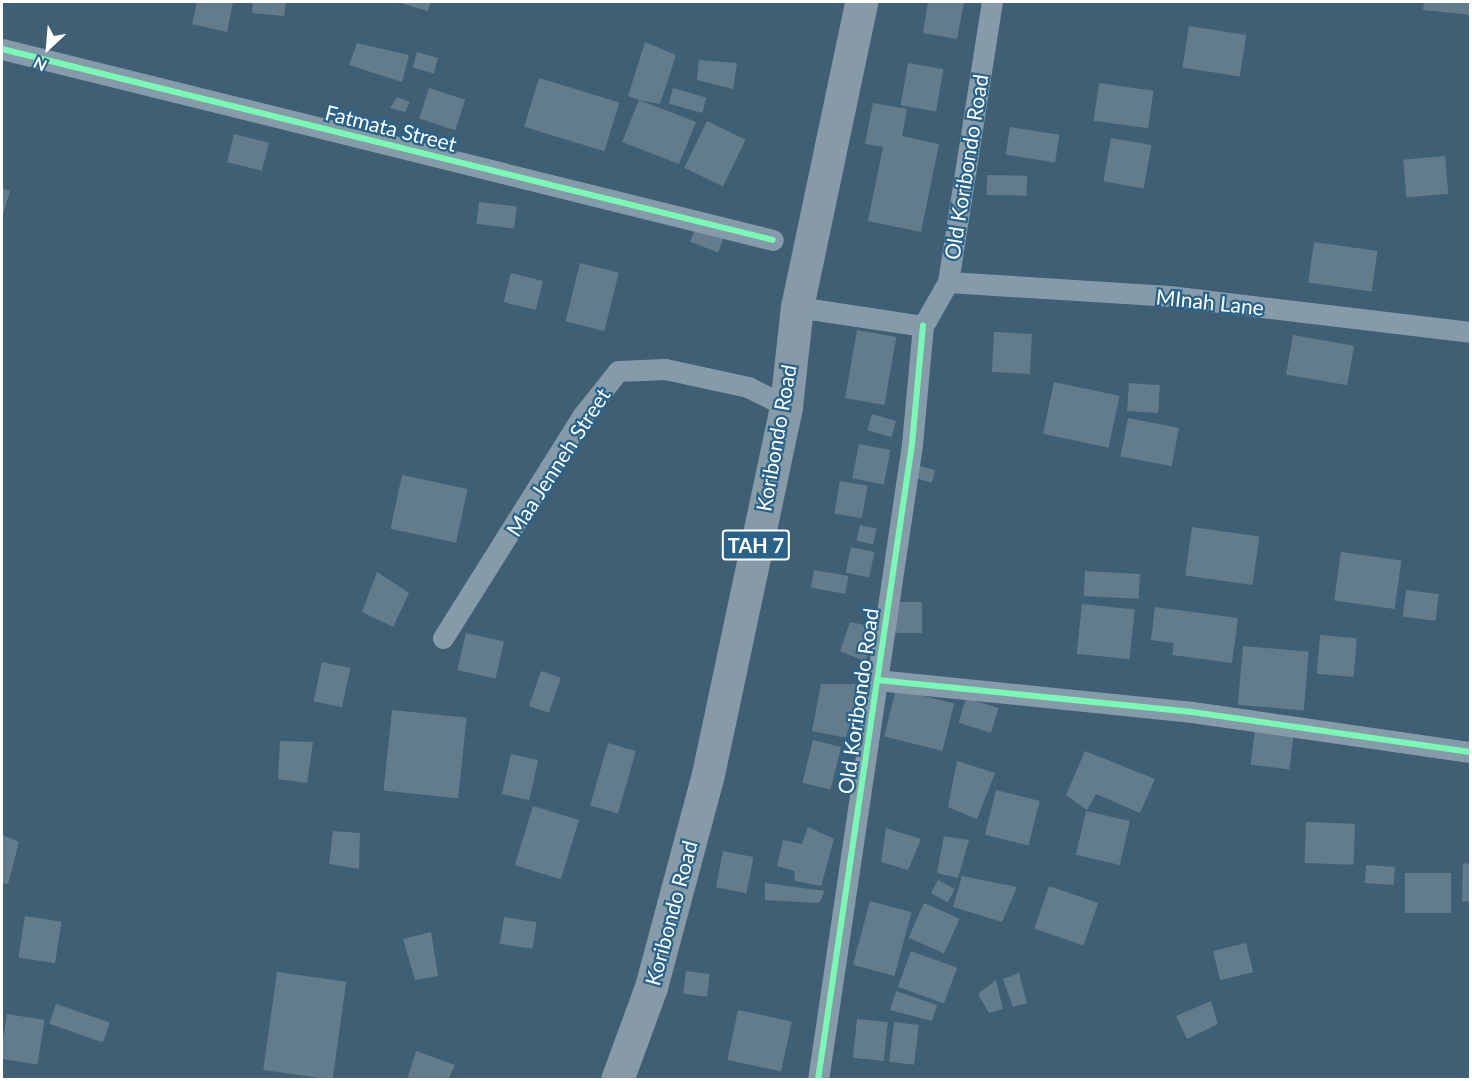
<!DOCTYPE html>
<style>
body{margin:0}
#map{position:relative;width:1472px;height:1081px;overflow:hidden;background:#3f5f74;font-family:Lato,sans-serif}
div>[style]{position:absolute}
.building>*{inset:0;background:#637c8b;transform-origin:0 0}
.street>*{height:21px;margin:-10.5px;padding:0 10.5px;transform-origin:10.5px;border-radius:10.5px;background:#869ba9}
.highway>*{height:33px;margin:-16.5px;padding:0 16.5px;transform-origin:16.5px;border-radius:16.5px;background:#869aa7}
.cycleway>*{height:6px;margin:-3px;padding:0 3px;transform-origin:3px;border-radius:3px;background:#7af9b4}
span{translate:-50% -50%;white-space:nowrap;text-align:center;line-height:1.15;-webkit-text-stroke:4.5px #29638a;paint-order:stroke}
.shield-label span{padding:2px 4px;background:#29638a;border:2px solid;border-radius:4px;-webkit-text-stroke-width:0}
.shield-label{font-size:20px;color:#fff;font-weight:700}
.street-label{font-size:21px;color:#fff}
.frame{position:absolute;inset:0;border:3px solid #fff;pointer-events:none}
.north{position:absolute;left:18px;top:18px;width:60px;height:60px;-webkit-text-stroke:4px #29638a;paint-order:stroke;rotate:206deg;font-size:16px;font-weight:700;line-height:24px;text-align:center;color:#fff}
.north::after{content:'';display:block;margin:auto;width:21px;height:27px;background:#fff;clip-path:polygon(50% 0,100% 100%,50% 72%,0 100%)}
</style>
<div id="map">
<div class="building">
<div style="clip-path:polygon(197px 2px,233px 2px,227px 32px,192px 24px)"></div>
<div style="clip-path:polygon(253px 2px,286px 2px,284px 16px,252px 13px)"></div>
<div style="clip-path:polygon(397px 2px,431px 2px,428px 11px)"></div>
<div style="clip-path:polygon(928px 2px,964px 2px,957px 39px,923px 33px)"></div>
<div style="clip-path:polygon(1424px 2px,1470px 2px,1470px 15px,1423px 10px)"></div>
<div style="left:1189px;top:26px;width:58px;height:42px;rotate:9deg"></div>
<div style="clip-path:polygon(645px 42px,676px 55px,660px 104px,639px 100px,696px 122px,679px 164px,622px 142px,639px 100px,628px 96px)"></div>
<div style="clip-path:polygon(357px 43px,409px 55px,402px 82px,349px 65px)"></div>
<div style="left:417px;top:52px;width:22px;height:16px;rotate:16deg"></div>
<div style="clip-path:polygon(699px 60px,737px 63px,733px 89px,697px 80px)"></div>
<div style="left:908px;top:63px;width:36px;height:43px;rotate:10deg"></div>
<div style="left:539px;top:78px;width:84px;height:51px;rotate:17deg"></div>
<div style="left:1099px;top:83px;width:55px;height:38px;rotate:8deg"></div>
<div style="left:429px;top:88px;width:38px;height:32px;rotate:18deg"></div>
<div style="left:673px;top:88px;width:35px;height:16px;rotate:16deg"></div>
<div style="clip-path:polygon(397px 97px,410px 102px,405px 112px,390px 108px)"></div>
<div style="clip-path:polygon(873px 103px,907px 109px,902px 136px,939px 144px,921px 232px,868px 221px,883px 147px,865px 144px)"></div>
<div style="left:707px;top:121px;width:43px;height:52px;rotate:26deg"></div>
<div style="left:1010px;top:127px;width:50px;height:28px;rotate:9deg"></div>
<div style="left:234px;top:134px;width:36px;height:29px;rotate:14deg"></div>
<div style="left:1111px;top:138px;width:41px;height:44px;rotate:10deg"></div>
<div style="left:1445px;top:156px;width:38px;height:42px;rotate:85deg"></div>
<div style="left:987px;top:175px;width:40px;height:20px;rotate:1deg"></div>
<div style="clip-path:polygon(2px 188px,10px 191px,2px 218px)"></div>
<div style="left:479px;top:202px;width:38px;height:22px;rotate:7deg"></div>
<div style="left:697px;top:224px;width:30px;height:19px;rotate:21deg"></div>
<div style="left:1314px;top:242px;width:64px;height:41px;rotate:8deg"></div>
<div style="left:580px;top:263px;width:40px;height:60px;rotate:14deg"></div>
<div style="left:511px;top:273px;width:33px;height:30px;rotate:14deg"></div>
<div style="left:857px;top:330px;width:40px;height:69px;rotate:10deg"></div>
<div style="left:994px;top:332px;width:38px;height:40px;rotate:3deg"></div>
<div style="left:1293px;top:335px;width:62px;height:40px;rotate:10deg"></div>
<div style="left:1054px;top:382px;width:67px;height:53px;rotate:12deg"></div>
<div style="left:1129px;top:383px;width:31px;height:28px;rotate:4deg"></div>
<div style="left:872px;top:414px;width:25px;height:17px;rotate:16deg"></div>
<div style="left:1128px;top:418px;width:52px;height:39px;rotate:11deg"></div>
<div style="left:859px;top:444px;width:32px;height:35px;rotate:11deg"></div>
<div style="left:917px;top:465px;width:19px;height:13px;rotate:16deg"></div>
<div style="left:402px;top:475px;width:67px;height:55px;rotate:12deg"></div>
<div style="left:840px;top:481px;width:28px;height:33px;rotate:10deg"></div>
<div style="left:860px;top:525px;width:17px;height:16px;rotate:13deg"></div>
<div style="left:1192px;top:527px;width:68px;height:49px;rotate:8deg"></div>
<div style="left:851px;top:547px;width:24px;height:26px;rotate:12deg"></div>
<div style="left:1341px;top:552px;width:61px;height:49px;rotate:8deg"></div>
<div style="left:814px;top:570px;width:35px;height:18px;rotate:10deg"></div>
<div style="left:1085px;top:571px;width:55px;height:25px;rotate:3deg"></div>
<div style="clip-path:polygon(377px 572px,409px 593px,393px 627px,362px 612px)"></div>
<div style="left:1406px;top:590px;width:33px;height:27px;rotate:7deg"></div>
<div style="left:893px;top:602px;width:29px;height:31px"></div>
<div style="left:1082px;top:604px;width:53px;height:50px;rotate:6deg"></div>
<div style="clip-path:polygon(1155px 607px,1238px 618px,1232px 663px,1172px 655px,1174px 643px,1151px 640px)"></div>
<div style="clip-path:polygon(850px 622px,875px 627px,866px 662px,840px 651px)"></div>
<div style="left:466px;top:633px;width:39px;height:38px;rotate:13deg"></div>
<div style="left:1320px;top:635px;width:37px;height:39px;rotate:5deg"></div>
<div style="left:1243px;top:646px;width:66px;height:59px;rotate:5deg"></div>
<div style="left:322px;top:662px;width:29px;height:40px;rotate:12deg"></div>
<div style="left:541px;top:671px;width:21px;height:37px;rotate:19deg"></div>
<div style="clip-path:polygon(821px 684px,860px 684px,846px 738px,812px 731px)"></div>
<div style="left:896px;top:689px;width:60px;height:49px;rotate:14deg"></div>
<div style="left:966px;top:698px;width:34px;height:26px;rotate:17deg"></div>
<div style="left:392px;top:710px;width:75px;height:81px;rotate:6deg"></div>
<div style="left:1255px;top:729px;width:39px;height:36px;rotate:7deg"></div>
<div style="left:813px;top:740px;width:29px;height:44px;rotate:14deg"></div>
<div style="clip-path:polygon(280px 741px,313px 742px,307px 783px,278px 779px)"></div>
<div style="left:608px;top:743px;width:29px;height:65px;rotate:16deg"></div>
<div style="clip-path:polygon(1085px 751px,1155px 779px,1140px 813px,1096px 794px,1087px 810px,1066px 795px)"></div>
<div style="left:511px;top:754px;width:28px;height:41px;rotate:13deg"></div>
<div style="clip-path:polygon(957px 761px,995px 773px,977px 819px,948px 807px)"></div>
<div style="left:996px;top:790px;width:45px;height:46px;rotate:14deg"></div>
<div style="left:533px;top:806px;width:48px;height:62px;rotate:17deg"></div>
<div style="left:1086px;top:811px;width:45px;height:45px;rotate:13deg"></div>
<div style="left:1306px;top:822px;width:49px;height:41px;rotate:2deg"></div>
<div style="clip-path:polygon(808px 827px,834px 839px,821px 886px,795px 881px,794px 871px,777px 866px,783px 840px,802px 844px)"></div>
<div style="clip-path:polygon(886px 828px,921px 839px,908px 870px,881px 862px)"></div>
<div style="clip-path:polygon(333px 831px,360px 833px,359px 869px,329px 864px)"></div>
<div style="clip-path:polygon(2px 835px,19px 842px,8px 884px,2px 883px)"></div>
<div style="clip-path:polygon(944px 836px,969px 840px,958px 878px,937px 873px)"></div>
<div style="left:723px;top:851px;width:31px;height:37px;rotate:11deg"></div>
<div style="clip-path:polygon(1463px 863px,1470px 864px,1470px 901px,1462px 902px)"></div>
<div style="left:1366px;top:865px;width:29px;height:18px;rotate:4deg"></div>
<div style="left:1405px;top:873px;width:46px;height:40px"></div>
<div style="clip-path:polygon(962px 876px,1017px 887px,1002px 922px,953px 907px)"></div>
<div style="left:938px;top:880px;width:19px;height:15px;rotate:28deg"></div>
<div style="clip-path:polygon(765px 883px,825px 891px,819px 903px,765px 900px)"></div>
<div style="left:1049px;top:886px;width:52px;height:45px;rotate:19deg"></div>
<div style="left:870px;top:901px;width:43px;height:66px;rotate:15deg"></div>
<div style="left:924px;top:903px;width:39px;height:38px;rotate:24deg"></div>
<div style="left:25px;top:916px;width:37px;height:42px;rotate:9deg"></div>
<div style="left:504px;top:917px;width:33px;height:27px;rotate:9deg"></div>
<div style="clip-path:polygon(431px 932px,438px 976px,415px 980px,403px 939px)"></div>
<div style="left:1246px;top:943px;width:30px;height:34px;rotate:76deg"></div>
<div style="left:911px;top:951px;width:49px;height:38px;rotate:20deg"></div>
<div style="left:686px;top:971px;width:24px;height:23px;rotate:7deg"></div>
<div style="left:277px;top:972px;width:70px;height:99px;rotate:8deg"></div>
<div style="clip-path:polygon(1019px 973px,1027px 1003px,1013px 1007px,1003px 979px)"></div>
<div style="clip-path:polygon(996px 980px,1003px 1009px,989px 1013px,978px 994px)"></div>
<div style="clip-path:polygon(896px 991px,937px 1005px,932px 1021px,890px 1010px)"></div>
<div style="clip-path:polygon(1211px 1001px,1218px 1024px,1187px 1039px,1176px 1016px)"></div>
<div style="left:56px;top:1004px;width:57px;height:21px;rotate:19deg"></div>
<div style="left:738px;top:1010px;width:55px;height:51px;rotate:12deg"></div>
<div style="left:7px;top:1014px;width:38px;height:45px;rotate:9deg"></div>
<div style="left:857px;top:1019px;width:31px;height:39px;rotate:6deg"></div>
<div style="left:894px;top:1022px;width:25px;height:40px;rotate:7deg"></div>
<div style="clip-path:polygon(416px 1051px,455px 1065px,448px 1080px,407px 1080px)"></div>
</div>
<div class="street">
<div style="left:2px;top:49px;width:794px;rotate:13.91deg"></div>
<div style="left:948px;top:282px;width:221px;rotate:3.6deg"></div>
<div style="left:1169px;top:296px;width:303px;rotate:6.8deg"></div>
<div style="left:797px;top:307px;width:127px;rotate:8.6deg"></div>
<div style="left:923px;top:326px;width:51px;rotate:-60.4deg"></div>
<div style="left:948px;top:282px;width:283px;rotate:-81.1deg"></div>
<div style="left:443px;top:638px;width:263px;rotate:-57.9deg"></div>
<div style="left:583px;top:415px;width:56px;rotate:-51.5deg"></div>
<div style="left:618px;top:371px;width:47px;rotate:-2.4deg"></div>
<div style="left:665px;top:369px;width:85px;rotate:12.2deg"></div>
<div style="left:748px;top:387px;width:42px;rotate:26.6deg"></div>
<div style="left:877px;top:680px;width:317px;rotate:5.8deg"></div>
<div style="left:1192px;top:712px;width:281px;rotate:8.2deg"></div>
<div style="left:818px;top:1080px;width:643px;rotate:-81.59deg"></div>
<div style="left:912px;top:444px;width:119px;rotate:-84.7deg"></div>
</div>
<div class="highway">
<div style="left:617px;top:1080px;width:99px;rotate:-69.9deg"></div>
<div style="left:651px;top:987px;width:220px;rotate:-75deg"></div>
<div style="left:708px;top:774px;width:376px;rotate:-78deg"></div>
<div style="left:786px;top:406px;width:100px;rotate:-83.7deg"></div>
<div style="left:797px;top:307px;width:312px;rotate:-78.1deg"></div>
</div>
<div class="cycleway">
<div style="left:2px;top:49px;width:794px;rotate:13.91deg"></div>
<div style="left:877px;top:680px;width:317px;rotate:5.8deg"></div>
<div style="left:1192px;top:712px;width:281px;rotate:8.2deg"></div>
<div style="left:818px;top:1080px;width:643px;rotate:-81.59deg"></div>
<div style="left:912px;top:444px;width:119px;rotate:-84.7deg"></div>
</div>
<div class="shield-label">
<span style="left:756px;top:545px">TAH 7</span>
</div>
<div class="street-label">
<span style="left:391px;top:128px;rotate:14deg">Fatmata Street</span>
<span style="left:966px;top:167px;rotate:-81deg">Old Koribondo Road</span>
<span style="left:1210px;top:302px;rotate:6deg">MInah Lane</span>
<span style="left:776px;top:438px;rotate:-80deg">Koribondo Road</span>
<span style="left:558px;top:462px;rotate:-57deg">Maa Jenneh Street</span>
<span style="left:858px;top:701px;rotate:-82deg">Old Koribondo Road</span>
<span style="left:671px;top:913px;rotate:-75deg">Koribondo Road</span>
</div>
<div class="frame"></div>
<div class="north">N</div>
</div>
